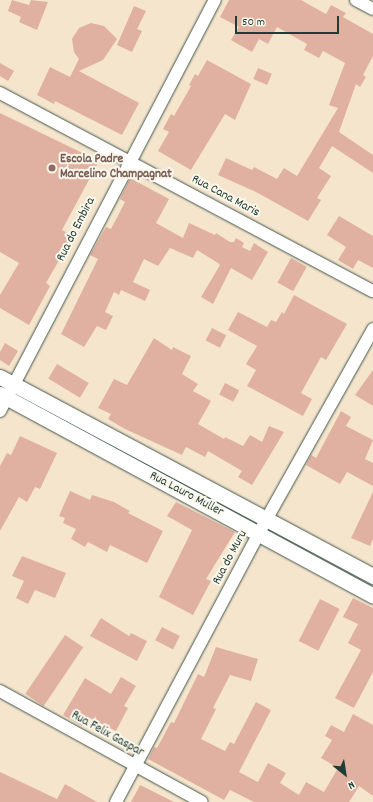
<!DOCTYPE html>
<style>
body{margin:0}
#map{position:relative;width:373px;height:802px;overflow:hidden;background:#f6e5cd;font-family:Dekko,sans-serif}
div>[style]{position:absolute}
.building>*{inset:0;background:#e0b1a1;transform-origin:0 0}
.roads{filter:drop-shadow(0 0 1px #3f564b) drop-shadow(0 0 1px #3f564b)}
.minor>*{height:12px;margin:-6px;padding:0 6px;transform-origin:6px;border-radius:6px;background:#fff}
.tertiary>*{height:15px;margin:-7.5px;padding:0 7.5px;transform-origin:7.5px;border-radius:7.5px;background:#fff}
.dots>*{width:11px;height:11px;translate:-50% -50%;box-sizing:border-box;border:2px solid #fbf7ec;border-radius:50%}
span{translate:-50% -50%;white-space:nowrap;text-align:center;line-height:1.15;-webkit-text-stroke:4px #fbf7ec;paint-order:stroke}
.education-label{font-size:13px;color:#785e54;font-weight:700}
.left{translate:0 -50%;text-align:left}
.street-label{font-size:13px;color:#1f3d34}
.north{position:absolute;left:325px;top:754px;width:40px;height:40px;-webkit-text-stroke:3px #fbf7ec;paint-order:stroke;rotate:150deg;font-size:11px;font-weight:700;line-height:16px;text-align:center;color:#1f3d34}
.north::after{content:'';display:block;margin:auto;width:14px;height:18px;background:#1f3d34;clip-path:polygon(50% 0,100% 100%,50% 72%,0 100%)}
.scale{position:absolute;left:235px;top:16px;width:104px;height:18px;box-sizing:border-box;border:2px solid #1f3d34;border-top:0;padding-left:5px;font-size:12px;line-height:14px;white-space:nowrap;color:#1f3d34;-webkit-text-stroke:3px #fbf7ec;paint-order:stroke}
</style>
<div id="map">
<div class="building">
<div style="clip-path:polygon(12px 0,29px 5px,31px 0,48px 2px,37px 30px,19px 22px,21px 17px,8px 11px)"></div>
<div style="clip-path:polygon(229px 0,301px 0,326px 14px,331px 5px,346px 13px,343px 17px,373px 34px,373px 56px,363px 75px,366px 77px,360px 87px,356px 84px,339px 132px,373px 155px,373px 173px,332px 146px,319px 168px,331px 176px,317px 198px,321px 200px,308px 221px,258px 193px,218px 175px,226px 158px,252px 170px,254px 167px,277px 179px,284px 168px,297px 176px,338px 108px,329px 105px,345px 63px,323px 51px,319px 58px,304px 50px,307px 44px,277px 27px,268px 44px,259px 39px,252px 52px,231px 40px,239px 27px,220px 17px)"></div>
<div style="clip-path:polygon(134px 6px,146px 11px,137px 29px,142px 31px,132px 52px,117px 45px)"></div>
<div style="clip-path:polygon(91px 23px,104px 26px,117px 39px,103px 60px,79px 71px,139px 103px,122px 135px,55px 101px,54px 104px,37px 95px,50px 67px,70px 77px,79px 59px,74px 52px,72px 39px,79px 28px)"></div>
<div style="clip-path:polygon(207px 60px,251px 84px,235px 120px,225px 114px,191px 170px,158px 151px,169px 132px,163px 129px,171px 114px,174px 116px,191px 86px,189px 85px,195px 74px,198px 76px)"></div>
<div style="clip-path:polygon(0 63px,14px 71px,8px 81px,0 76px)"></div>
<div style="left:258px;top:68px;width:15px;height:12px;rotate:23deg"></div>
<div style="clip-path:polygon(0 113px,99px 161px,62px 230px,73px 236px,46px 283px,50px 286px,29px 325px,0 308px,0 295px,19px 263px,0 252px)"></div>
<div style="clip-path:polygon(130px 178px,169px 199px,156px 223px,183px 238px,189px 223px,215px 235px,216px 233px,230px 242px,234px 242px,236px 238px,244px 243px,242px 247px,250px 251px,254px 243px,268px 252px,252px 280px,231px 268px,213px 304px,201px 297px,220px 265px,218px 263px,197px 250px,193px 258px,170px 248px,158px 266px,144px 259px,133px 282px,150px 290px,145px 301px,121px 290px,119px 295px,114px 292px,105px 312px,113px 316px,106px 330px,97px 326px,84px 347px,61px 334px,98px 259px,90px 255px,106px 227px,111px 229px,125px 202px,120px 199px)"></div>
<div style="clip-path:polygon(339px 216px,373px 236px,373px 268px,358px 260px,353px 269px,338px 260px,346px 247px,327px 235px)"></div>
<div style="left:291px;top:258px;width:18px;height:28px;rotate:29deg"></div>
<div style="clip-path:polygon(294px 295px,347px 324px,326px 360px,321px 357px,301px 393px,312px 399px,303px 416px,247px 386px,256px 370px,246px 364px,257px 346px,228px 330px,238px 312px,267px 327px,271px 320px,276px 322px,282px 312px,284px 314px)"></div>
<div style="left:212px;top:328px;width:16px;height:14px;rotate:27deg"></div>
<div style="clip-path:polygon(154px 338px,172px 350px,173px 347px,191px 356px,182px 374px,198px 384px,193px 391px,211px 401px,198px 424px,224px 439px,225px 437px,243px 446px,250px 435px,262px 442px,269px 426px,284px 432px,252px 485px,238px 477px,242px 471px,208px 451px,205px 457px,186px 447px,182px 455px,125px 429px,108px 419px,111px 414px,98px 408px,114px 379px,127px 385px)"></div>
<div style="clip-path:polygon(5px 343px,18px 351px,9px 366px,0 360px,0 352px)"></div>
<div style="left:57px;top:364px;width:37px;height:17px;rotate:31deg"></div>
<div style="clip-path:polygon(373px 370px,373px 406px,355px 395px)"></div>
<div style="left:225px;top:383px;width:16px;height:13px;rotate:27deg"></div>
<div style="clip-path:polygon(341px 411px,351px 417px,346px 426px,373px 440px,365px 459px,373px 463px,373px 486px,347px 472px,340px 484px,306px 465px,311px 455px,316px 458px)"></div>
<div style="clip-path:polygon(20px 436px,57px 453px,40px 489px,35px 487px,27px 502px,19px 497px,0 531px,0 466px,7px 453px,11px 455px)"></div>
<div style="clip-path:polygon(70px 491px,90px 500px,92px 495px,114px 502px,130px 511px,128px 513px,163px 531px,147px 563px,110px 545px,107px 552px,88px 542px,85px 547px,71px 539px,76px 529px,63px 523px,65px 518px,59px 516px)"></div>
<div style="clip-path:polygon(373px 492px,373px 539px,370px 546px,351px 538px)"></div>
<div style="clip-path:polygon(176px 502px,235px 532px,206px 579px,211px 581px,193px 615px,159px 597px,192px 530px,167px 516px)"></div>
<div style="clip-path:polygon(22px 556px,66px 573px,55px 598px,35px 590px,28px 604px,16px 598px,24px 581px,12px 576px)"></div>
<div style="clip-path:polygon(353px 598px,373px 608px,373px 672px,354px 708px,335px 698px,361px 650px,348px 643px,358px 624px,343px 617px)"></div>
<div style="left:320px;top:599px;width:22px;height:47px;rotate:27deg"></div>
<div style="clip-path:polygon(101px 618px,129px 636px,131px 633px,147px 641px,137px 661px,90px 636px)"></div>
<div style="left:162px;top:627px;width:20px;height:15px;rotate:27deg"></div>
<div style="left:65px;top:635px;width:22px;height:71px;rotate:34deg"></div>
<div style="clip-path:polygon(216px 647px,258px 659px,251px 681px,230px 675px,213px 708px,216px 709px,201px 739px,225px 751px,230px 742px,234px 744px,256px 702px,271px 710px,239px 772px,258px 782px,268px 763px,286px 773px,280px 783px,299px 795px,306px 782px,324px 792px,338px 768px,321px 758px,332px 740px,325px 736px,331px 725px,344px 732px,353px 714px,373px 725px,373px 796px,359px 786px,349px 802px,254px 802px,230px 790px,224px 800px,148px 759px,154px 747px,157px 748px,171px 722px,174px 723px,198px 674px,204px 677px)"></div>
<div style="clip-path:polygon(121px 677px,136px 686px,124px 706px,128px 708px,116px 731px,88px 717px,82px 726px,63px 715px,85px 678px,111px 694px)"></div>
<div style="clip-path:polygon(0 772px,57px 799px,65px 784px,97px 802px,0 802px)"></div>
<div style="clip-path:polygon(140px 785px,174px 802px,131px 802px)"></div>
</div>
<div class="roads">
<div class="minor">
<div style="left:356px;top:0;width:19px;rotate:28deg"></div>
<div style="left:0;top:93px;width:422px;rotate:28deg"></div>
<div style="left:0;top:411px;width:464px;rotate:-62.4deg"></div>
<div style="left:0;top:691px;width:230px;rotate:28.8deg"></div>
<div style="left:116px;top:802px;width:319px;rotate:-62deg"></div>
<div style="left:266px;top:520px;width:219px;rotate:-60.7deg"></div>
</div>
<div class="tertiary">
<div style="left:0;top:377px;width:423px;rotate:28.1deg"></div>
<div style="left:0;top:394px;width:424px;rotate:28.4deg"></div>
</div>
</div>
<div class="dots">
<div style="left:52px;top:168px;background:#8d6e63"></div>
</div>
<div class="education-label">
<span class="left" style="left:60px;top:168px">Escola Padre<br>Marcelino Champagnat</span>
</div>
<div class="street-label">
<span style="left:225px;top:197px;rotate:28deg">Rua Cana Maris</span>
<span style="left:77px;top:230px;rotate:-63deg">Rua do Embira</span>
<span style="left:186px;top:495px;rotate:28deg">Rua Lauro Muller</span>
<span style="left:231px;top:558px;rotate:-62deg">Rua do Muru</span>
<span style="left:107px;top:735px;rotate:29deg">Rua Felix Gaspar</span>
</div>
<div class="north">N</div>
<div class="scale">50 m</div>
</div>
